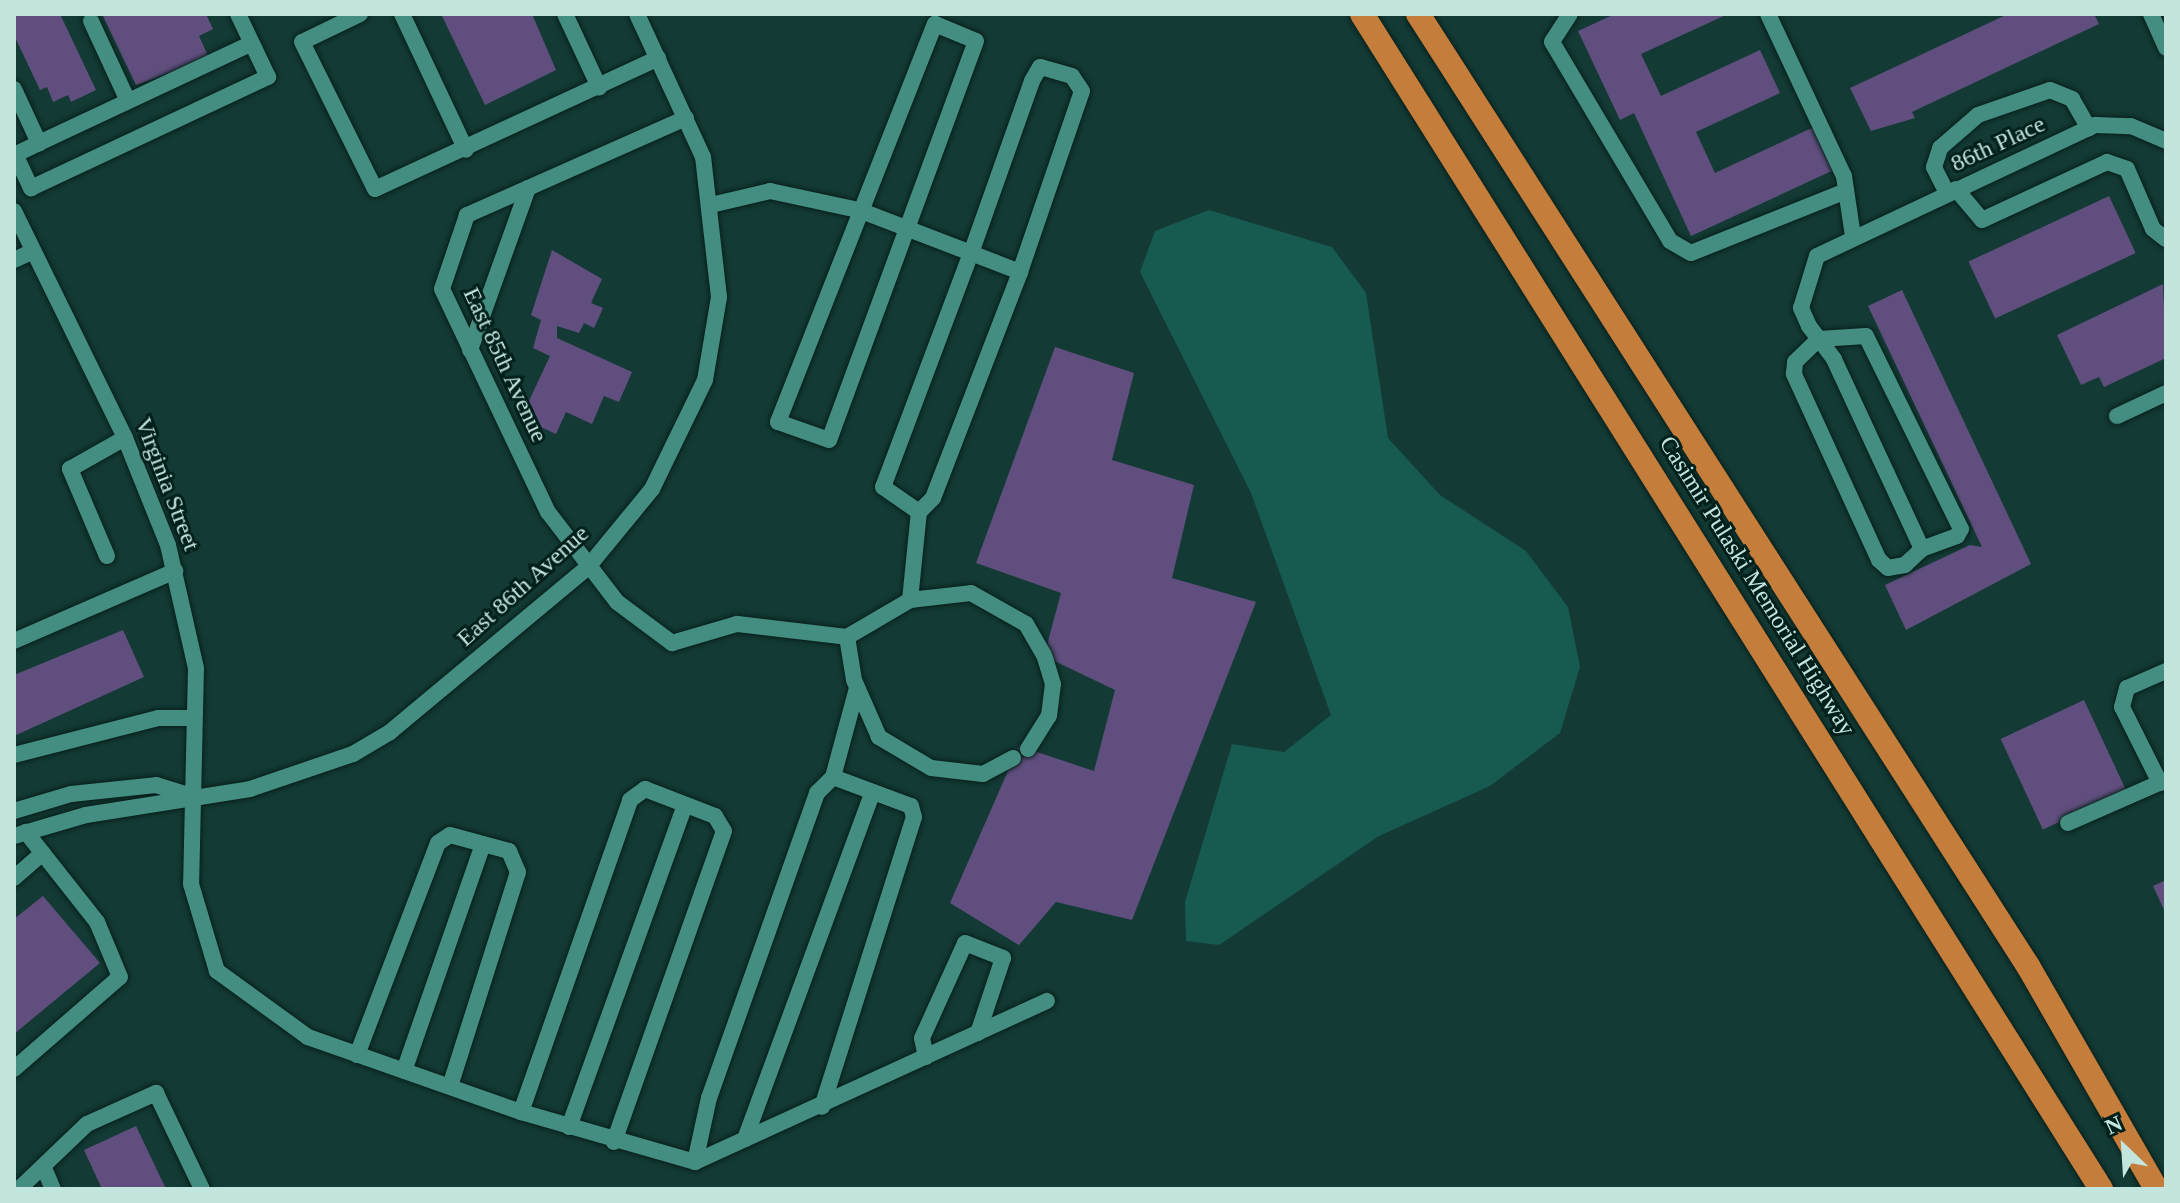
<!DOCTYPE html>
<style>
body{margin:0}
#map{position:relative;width:2180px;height:1203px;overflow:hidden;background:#133a34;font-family:"Times New Roman",serif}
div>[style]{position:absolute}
.water>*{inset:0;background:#165a50}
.building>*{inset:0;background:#604f7e;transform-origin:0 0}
.roads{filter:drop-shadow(0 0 2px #081f1b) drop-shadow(0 0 2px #081f1b)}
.minor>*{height:16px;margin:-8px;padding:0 8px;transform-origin:8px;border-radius:8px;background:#448e81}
.highway>*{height:24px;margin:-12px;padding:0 12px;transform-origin:12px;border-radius:12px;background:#c47d3a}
span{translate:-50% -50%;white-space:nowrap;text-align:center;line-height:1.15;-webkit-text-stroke:6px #01201b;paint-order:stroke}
.street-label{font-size:24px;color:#c2e5dd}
.frame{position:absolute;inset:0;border:16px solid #c2e5dd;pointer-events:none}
.north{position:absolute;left:2084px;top:1107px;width:80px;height:80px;-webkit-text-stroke:6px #01201b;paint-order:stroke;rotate:335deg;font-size:22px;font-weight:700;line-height:32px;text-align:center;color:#c2e5dd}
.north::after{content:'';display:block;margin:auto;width:28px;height:36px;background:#c2e5dd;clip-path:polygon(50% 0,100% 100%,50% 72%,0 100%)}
</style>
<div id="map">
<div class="water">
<div style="clip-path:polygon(1209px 210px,1332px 247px,1366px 293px,1388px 438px,1440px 495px,1526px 551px,1568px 607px,1580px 667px,1560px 733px,1490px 786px,1379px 836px,1219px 945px,1186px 941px,1185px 902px,1232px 744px,1284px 752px,1331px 715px,1251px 493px,1140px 272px,1155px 231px)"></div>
</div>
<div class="building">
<div style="clip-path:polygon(14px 14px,60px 14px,96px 90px,71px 102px,68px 95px,53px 102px,47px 87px,40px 90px,14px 35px)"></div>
<div style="clip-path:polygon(102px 14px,206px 14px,213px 29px,199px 36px,209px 58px,136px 85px)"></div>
<div style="clip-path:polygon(441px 14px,532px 14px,556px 70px,485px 105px)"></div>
<div style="clip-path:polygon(1615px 14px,1728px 14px,1641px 54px,1661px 96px,1760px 50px,1780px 93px,1696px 132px,1715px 173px,1816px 126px,1836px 169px,1691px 236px,1634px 113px,1620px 120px,1578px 31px)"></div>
<div style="clip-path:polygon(2008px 14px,2094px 14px,2099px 24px,1912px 112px,1915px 118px,1871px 131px,1850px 88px)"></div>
<div style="left:2109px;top:196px;width:63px;height:155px;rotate:65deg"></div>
<div style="clip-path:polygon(552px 250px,602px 279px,591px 303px,603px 308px,594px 328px,584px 323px,579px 333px,557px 326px,557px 338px,632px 372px,619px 402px,604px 396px,592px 424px,566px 412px,556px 434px,521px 418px,550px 356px,533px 348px,541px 320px,531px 315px)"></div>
<div style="clip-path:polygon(2163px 284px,2166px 358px,2104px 387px,2099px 377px,2081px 385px,2057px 335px)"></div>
<div style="clip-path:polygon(1902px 290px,2031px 564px,1906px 630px,1885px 585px,1970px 545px,1982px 547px,1868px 306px)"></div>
<div style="clip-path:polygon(1055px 347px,1134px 373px,1112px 460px,1194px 485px,1172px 578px,1256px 602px,1132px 920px,1056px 902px,1019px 945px,950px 903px,1019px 746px,1094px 771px,1115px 690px,1044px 656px,1061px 593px,976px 563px)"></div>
<div style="clip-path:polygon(123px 630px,144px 677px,14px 736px,14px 675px)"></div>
<div style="left:2084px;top:700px;width:100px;height:92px;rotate:65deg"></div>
<div style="clip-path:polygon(2166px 880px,2166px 914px,2153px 886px)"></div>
<div style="clip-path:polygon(43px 896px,100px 963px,14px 1034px,14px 919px)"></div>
<div style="clip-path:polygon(136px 1126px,166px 1189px,102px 1189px,84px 1150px)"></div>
</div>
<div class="roads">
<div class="minor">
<div style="left:360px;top:14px;width:64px;rotate:154.2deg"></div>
<div style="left:302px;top:42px;width:164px;rotate:63.6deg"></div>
<div style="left:375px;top:189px;width:312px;rotate:-24.8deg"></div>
<div style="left:402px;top:14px;width:150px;rotate:64.8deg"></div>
<div style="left:565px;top:14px;width:81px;rotate:65deg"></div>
<div style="left:1570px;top:14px;width:33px;rotate:123deg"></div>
<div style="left:1552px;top:42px;width:231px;rotate:59.3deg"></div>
<div style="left:1670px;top:241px;width:24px;rotate:30deg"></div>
<div style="left:1691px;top:253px;width:167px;rotate:-21.8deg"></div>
<div style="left:1768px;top:14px;width:179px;rotate:64.9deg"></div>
<div style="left:1844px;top:176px;width:61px;rotate:81.5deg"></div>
<div style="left:2151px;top:14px;width:37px;rotate:66deg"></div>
<div style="left:91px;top:21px;width:88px;rotate:65.2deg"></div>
<div style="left:935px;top:24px;width:44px;rotate:22.5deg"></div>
<div style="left:976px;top:41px;width:425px;rotate:110.2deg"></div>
<div style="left:829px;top:440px;width:54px;rotate:-160.6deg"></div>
<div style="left:778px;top:422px;width:428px;rotate:-68.5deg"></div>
<div style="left:14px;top:89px;width:60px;rotate:65.2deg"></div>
<div style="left:39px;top:143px;width:28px;rotate:154deg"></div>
<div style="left:686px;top:118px;width:240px;rotate:156.1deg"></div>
<div style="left:467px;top:215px;width:78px;rotate:108.7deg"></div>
<div style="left:442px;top:289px;width:247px;rotate:64.6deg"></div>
<div style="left:548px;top:512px;width:113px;rotate:52.5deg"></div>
<div style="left:617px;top:602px;width:69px;rotate:36.7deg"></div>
<div style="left:672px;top:643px;width:68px;rotate:-16.3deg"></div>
<div style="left:737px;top:624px;width:111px;rotate:6.7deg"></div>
<div style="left:39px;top:143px;width:235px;rotate:-25.1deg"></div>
<div style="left:15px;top:154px;width:38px;rotate:65deg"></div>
<div style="left:31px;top:188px;width:262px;rotate:-25.1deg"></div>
<div style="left:268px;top:77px;width:70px;rotate:-115.5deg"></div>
<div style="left:1956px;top:189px;width:40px;rotate:50deg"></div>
<div style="left:1982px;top:220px;width:138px;rotate:-24.9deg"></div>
<div style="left:2107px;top:162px;width:21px;rotate:19deg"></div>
<div style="left:2127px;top:169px;width:65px;rotate:66.6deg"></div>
<div style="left:2153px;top:229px;width:16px;rotate:38deg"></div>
<div style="left:1947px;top:193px;width:29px;rotate:-117deg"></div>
<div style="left:1934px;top:167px;width:20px;rotate:-72deg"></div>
<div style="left:1940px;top:148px;width:50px;rotate:-41deg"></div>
<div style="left:1978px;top:115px;width:76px;rotate:-19.1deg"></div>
<div style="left:2050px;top:90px;width:24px;rotate:22deg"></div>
<div style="left:2072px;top:99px;width:34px;rotate:60deg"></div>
<div style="left:711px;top:205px;width:61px;rotate:-13.3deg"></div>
<div style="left:770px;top:191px;width:91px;rotate:12.1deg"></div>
<div style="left:859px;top:210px;width:120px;rotate:21deg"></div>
<div style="left:971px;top:253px;width:53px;rotate:21.2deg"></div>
<div style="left:1020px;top:272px;width:191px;rotate:-71.1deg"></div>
<div style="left:1082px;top:91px;width:18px;rotate:-124deg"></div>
<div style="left:1072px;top:76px;width:33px;rotate:-164deg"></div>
<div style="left:1040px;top:67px;width:16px;rotate:120deg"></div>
<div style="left:1032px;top:81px;width:182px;rotate:109.5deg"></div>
<div style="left:971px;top:253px;width:250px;rotate:110.6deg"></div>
<div style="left:883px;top:487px;width:44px;rotate:34.8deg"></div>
<div style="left:919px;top:512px;width:20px;rotate:-45deg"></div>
<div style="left:933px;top:498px;width:242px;rotate:-68.9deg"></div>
<div style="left:14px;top:211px;width:253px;rotate:63.9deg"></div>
<div style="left:125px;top:438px;width:115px;rotate:68.1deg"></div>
<div style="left:168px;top:545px;width:126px;rotate:77.2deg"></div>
<div style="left:196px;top:668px;width:216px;rotate:91.3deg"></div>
<div style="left:191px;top:884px;width:91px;rotate:73.4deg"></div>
<div style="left:217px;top:971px;width:112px;rotate:36deg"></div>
<div style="left:308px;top:1037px;width:226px;rotate:19.4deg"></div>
<div style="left:521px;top:1112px;width:181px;rotate:16deg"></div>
<div style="left:695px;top:1162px;width:387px;rotate:-24.6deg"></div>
<div style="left:14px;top:260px;width:21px;rotate:-25deg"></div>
<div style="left:470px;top:350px;width:172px;rotate:-70.3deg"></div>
<div style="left:2117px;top:416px;width:54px;rotate:-25.1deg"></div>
<div style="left:1922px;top:549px;width:23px;rotate:137deg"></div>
<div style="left:1905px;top:565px;width:17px;rotate:170deg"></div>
<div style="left:1888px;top:568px;width:12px;rotate:-138deg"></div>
<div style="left:1879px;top:560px;width:205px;rotate:-114.6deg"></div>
<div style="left:1794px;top:374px;width:12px;rotate:-85deg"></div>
<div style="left:1795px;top:362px;width:33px;rotate:-44deg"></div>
<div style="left:1819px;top:339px;width:47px;rotate:-3.7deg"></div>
<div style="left:1866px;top:336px;width:215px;rotate:63.8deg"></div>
<div style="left:1961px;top:529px;width:8px;rotate:120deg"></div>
<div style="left:1957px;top:536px;width:37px;rotate:160deg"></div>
<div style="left:1922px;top:549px;width:209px;rotate:-114.9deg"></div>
<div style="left:1834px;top:359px;width:25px;rotate:-127deg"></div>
<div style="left:1819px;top:339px;width:16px;rotate:-128deg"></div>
<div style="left:1809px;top:326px;width:20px;rotate:-114deg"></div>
<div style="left:1801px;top:308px;width:54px;rotate:-72.9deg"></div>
<div style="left:1817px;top:256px;width:308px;rotate:-25.2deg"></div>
<div style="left:2096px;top:125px;width:35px;rotate:2deg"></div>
<div style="left:2131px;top:126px;width:38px;rotate:23deg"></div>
<div style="left:107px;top:556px;width:95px;rotate:-113deg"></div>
<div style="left:70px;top:469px;width:63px;rotate:-29.4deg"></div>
<div style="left:910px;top:600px;width:88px;rotate:-84.2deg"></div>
<div style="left:14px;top:641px;width:176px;rotate:-23.5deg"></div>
<div style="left:1028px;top:749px;width:39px;rotate:-58deg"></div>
<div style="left:1049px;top:716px;width:32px;rotate:-83deg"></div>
<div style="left:1053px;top:684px;width:28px;rotate:-107deg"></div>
<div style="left:14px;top:755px;width:149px;rotate:-14.4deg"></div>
<div style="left:158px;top:718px;width:36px"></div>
<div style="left:1013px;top:758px;width:34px;rotate:152deg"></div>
<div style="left:983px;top:774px;width:52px;rotate:-173.4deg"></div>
<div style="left:931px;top:768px;width:61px;rotate:-149.2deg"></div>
<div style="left:879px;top:737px;width:62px;rotate:-113.7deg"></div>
<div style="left:854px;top:680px;width:44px;rotate:-99.2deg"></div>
<div style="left:847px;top:637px;width:73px;rotate:-30.4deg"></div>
<div style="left:910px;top:600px;width:61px;rotate:-6.5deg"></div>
<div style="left:971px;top:593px;width:63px;rotate:29.4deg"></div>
<div style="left:1026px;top:624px;width:36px;rotate:60deg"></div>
<div style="left:833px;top:777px;width:92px;rotate:-74.9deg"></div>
<div style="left:2160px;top:783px;width:85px;rotate:-116.6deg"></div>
<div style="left:2122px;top:707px;width:20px;rotate:-75deg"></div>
<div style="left:2127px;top:688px;width:43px;rotate:-23.6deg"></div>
<div style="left:14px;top:811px;width:59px;rotate:-16.6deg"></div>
<div style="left:71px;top:794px;width:85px;rotate:-6deg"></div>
<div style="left:156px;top:785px;width:37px;rotate:17deg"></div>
<div style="left:2068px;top:823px;width:107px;rotate:-23.7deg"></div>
<div style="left:14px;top:836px;width:75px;rotate:-16.3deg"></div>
<div style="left:86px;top:815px;width:166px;rotate:-9deg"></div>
<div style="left:250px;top:789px;width:109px;rotate:-18.8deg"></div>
<div style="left:353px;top:754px;width:43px;rotate:-30.7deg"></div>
<div style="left:390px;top:732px;width:258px;rotate:-39.8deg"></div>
<div style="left:588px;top:567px;width:101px;rotate:-50.6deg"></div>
<div style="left:652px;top:489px;width:121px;rotate:-64.1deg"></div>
<div style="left:705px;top:380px;width:84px;rotate:-80.4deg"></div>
<div style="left:719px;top:297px;width:141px;rotate:-96.5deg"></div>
<div style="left:703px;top:157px;width:157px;rotate:-114.8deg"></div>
<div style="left:14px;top:878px;width:38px;rotate:-41deg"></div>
<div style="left:357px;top:1055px;width:227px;rotate:-69.1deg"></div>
<div style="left:438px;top:843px;width:14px;rotate:-34deg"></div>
<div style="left:450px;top:835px;width:61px;rotate:15.2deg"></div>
<div style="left:509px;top:851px;width:23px;rotate:67deg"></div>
<div style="left:518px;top:872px;width:225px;rotate:107.6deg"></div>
<div style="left:926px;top:1057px;width:19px;rotate:-102deg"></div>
<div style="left:922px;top:1038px;width:104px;rotate:-65.6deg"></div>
<div style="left:965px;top:943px;width:41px;rotate:21.5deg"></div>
<div style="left:1003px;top:958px;width:79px;rotate:108.4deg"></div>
<div style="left:14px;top:1069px;width:140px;rotate:-41deg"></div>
<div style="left:120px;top:977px;width:60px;rotate:-112.7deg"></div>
<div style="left:97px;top:922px;width:115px;rotate:-128.3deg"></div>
<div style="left:404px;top:1071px;width:240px;rotate:-70.8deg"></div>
<div style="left:521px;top:1112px;width:330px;rotate:-70.7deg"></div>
<div style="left:630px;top:800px;width:19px;rotate:-36deg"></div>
<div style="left:645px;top:789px;width:75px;rotate:21.1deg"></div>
<div style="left:715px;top:816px;width:17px;rotate:59deg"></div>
<div style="left:724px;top:831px;width:330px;rotate:109.5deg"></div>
<div style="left:569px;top:1127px;width:342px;rotate:-70.2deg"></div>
<div style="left:745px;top:1139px;width:369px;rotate:-69.8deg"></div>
<div style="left:695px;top:1162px;width:66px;rotate:-77.7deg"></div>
<div style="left:709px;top:1098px;width:324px;rotate:-70.5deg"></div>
<div style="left:817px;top:793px;width:23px;rotate:-45deg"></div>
<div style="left:833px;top:777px;width:83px;rotate:20.4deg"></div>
<div style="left:911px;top:806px;width:11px;rotate:75deg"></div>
<div style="left:914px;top:817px;width:304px;rotate:107.6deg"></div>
<div style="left:44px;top:1168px;width:23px;rotate:67deg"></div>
<div style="left:19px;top:1189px;width:94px;rotate:-43.7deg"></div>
<div style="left:87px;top:1124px;width:76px;rotate:-24.2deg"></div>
<div style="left:156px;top:1093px;width:106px;rotate:64.4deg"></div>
</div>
<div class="highway">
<div style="left:1362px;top:14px;width:1388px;rotate:57.83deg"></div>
<div style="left:1418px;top:14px;width:1131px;rotate:57.35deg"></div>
<div style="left:2028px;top:966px;width:257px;rotate:60.1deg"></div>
</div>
</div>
<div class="street-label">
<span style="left:1998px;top:144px;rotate:-25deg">86th Place</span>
<span style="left:505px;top:365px;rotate:65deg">East 85th Avenue</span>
<span style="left:167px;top:484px;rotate:69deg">Virginia Street</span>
<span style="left:523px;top:586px;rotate:-42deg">East 86th Avenue</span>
<span style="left:1757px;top:586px;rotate:58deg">Casimir Pulaski Memorial Highway</span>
</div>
<div class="frame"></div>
<div class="north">N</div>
</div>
